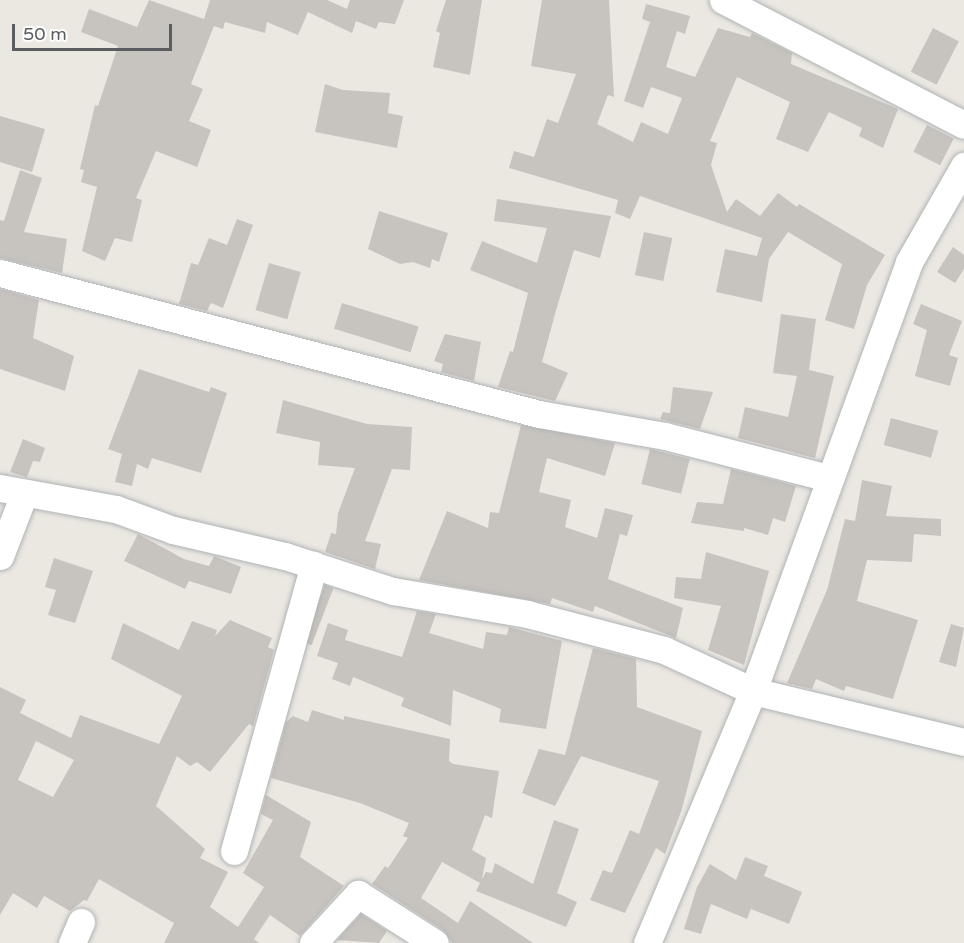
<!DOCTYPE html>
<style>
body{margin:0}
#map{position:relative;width:964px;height:943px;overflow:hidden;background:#ebe8e2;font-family:"Varela Round",sans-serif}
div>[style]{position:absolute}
.building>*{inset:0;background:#c7c3be;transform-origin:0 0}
.roads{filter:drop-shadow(0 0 2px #afb3b6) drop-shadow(0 0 2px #afb3b6)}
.minor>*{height:27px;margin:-13.5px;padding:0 13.5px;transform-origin:13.5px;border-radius:13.5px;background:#fff}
span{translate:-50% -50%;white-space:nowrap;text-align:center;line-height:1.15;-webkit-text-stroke:4.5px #fff;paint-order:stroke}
.scale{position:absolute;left:12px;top:24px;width:160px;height:27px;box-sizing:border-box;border:3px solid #5a5e61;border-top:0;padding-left:8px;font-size:18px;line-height:21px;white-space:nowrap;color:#5a5e61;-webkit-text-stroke:4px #fff;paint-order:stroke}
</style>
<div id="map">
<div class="building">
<div style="clip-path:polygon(149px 0,204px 19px,210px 0,327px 0,347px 9px,350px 0,404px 0,395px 24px,379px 22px,376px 29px,356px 21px,352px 33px,308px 12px,298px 35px,267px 22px,265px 33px,225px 22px,223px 29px,214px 26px,191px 84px,203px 89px,189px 121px,211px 130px,197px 167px,156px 151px,136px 198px,142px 200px,132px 242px,115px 238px,105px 261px,82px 251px,97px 187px,81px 182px,84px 170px,80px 169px,95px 105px,98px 106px,118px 46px,81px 32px,89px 9px,137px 27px)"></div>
<div style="clip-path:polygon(446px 0,482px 0,470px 75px,433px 67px,440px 33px,436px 31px)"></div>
<div style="clip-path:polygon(542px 0,609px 0,614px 97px,608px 95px,597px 124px,633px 142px,641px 122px,668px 134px,682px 98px,651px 87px,643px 108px,624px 101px,650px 22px,642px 19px,646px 4px,690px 16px,685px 34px,677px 31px,666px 67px,695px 77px,718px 28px,750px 37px,752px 33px,792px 53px,791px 64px,898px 109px,883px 148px,859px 136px,862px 128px,829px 112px,808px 152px,776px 139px,790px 102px,737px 77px,710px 141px,717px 143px,711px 165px,727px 212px,736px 199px,760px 216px,778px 193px,797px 207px,799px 204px,885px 255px,867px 285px,854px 329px,825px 320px,842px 264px,788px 232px,769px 259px,762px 302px,716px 292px,725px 249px,757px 256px,762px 238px,640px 196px,630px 219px,615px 213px,618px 200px,509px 168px,514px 151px,534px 157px,547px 119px,558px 123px,576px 74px,531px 66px)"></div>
<div style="left:933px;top:28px;width:29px;height:49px;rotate:27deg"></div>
<div style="clip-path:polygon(325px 84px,343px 90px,390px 93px,388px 113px,403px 116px,397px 148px,315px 132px)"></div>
<div style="clip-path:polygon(0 116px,45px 129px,32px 172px,0 162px)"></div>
<div style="left:927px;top:125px;width:30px;height:30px;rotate:27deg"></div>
<div style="clip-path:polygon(20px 170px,42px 178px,24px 232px,67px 239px,62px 273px,0 258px,0 220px,4px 221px)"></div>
<div style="clip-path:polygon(497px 199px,611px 216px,600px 258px,574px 250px,555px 314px,542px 362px,568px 373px,555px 401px,498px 387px,510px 351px,513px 352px,528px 293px,470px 270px,482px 241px,537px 263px,547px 228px,494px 221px)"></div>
<div style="clip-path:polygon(379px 211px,448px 233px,439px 262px,432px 259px,430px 268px,413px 262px,400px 264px,368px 249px)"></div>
<div style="clip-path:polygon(237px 219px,253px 225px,223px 308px,211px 303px,207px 311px,179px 304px,191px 263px,198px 265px,209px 238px,227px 245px)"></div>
<div style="left:644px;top:232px;width:29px;height:44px;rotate:12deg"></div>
<div style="clip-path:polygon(953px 247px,964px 255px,964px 269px,955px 283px,937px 272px)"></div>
<div style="left:269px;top:263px;width:33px;height:49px;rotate:16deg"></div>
<div style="clip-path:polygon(0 289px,39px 300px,33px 338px,74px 356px,65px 391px,0 369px)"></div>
<div style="left:342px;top:303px;width:80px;height:27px;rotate:17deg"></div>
<div style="clip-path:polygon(921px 304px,962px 321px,949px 355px,958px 358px,950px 386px,915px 376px,927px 330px,913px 324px)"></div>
<div style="clip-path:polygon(781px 314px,816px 319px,809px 370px,834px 376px,815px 458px,738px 438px,745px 407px,788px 417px,797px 376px,773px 373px)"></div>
<div style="clip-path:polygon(445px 334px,481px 342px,474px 381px,441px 372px,443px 364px,434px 361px)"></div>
<div style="clip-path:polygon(139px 369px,209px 392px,211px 387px,227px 393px,201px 473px,152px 458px,148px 469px,137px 464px,132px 486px,115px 482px,122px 454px,108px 449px)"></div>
<div style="clip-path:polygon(673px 387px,713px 392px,700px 429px,660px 419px,663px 412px,670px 413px)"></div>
<div style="clip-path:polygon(283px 400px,367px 424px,412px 427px,410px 470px,392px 469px,365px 541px,381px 544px,375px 569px,325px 552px,331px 533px,336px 534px,338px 513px,355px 468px,318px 465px,320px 442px,276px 433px)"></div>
<div style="left:891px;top:418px;width:49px;height:28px;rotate:15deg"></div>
<div style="clip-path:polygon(521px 425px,615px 443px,605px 476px,547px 458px,539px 492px,571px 500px,565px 527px,597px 538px,605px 508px,633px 515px,627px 536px,620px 534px,608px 579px,683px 608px,676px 638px,595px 606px,593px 612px,552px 598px,550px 604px,419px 580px,447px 511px,488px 528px,490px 512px,499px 513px)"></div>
<div style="clip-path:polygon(23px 439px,45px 448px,40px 462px,33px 461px,27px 477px,10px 472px)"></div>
<div style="left:650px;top:449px;width:41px;height:36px;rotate:14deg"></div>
<div style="clip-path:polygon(731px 469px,796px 486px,785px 522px,773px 518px,768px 535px,744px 528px,744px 531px,691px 523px,697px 502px,723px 504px)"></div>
<div style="clip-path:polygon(862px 480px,892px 486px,886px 516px,941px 519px,941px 536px,914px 534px,912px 562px,867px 560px,857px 601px,918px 620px,893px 699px,846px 686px,844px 691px,816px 679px,812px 689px,787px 683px,827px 590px,845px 519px,855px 521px)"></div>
<div style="clip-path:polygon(138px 534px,184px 559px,209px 566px,214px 556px,241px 567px,231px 594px,189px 581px,185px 589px,124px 561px)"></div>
<div style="clip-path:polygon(706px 552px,769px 571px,744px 665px,708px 650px,721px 606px,674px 598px,676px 577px,701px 579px)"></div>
<div style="clip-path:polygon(54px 558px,93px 571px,75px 623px,48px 615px,56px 590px,45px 587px)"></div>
<div style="left:325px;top:585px;width:9px;height:61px;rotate:21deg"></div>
<div style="clip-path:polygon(417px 611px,436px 614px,429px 633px,483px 649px,486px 632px,507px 635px,509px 627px,562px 641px,546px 729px,499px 722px,501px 709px,453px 690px,451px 726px,401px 706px,404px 698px,353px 677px,350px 686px,332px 679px,338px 663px,317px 656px,328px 623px,348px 630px,345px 640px,402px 657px)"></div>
<div style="clip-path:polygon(evenodd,230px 620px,272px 638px,268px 647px,274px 650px,253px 726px,249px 724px,210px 772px,197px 762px,190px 766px,177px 756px,156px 806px,205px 849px,200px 858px,228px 872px,210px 907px,238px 927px,264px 887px,243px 873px,273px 820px,261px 814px,266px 795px,311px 822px,300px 857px,344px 886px,300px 936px,270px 915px,254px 939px,259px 943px,164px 943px,174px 923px,99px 879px,87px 901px,84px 900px,70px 911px,44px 896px,37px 908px,13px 893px,0 915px,0 687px,26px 700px,20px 713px,71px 738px,80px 715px,159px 744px,182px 696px,111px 659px,123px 623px,179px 650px,192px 621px,217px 630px,215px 636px,230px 620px,36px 741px,74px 760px,53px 797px,18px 780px,36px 741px)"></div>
<div style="clip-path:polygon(951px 624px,964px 628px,956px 667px,939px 662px)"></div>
<div style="clip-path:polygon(593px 648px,636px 659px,637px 707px,702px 731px,682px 809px,665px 854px,656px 848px,625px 913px,590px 900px,603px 870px,612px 873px,630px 830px,639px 834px,659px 781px,581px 756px,555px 806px,522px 793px,539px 749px,565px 755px)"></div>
<div style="clip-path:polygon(312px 710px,344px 720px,344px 716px,450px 739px,449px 761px,453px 764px,499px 771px,492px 818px,485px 815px,472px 850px,486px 858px,482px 879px,486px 872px,492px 873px,495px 863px,533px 884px,554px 820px,579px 829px,557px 893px,577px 902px,566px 927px,476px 891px,480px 883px,442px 862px,421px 898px,458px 923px,470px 901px,533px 943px,452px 943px,443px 930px,372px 884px,385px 866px,388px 868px,408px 838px,403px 836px,409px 823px,360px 803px,271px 778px,286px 722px,293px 716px,308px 722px)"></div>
<div style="clip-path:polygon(745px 857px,768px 866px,764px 876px,802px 892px,789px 924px,751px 909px,747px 919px,711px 904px,701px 934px,684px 929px,697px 887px,710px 864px,736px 880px)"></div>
<div style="clip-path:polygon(361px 914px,387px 931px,379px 943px,337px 940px)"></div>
</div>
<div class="roads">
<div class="minor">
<div style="left:723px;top:0;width:271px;rotate:27.4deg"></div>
<div style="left:0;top:273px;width:557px;rotate:14.66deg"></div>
<div style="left:539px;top:414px;width:128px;rotate:9.9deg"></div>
<div style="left:665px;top:436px;width:169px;rotate:14.4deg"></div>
<div style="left:0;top:488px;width:118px;rotate:10.3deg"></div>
<div style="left:116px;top:509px;width:61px;rotate:20.2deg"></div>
<div style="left:173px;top:530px;width:115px;rotate:13.1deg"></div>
<div style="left:285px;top:556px;width:114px;rotate:18deg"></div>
<div style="left:393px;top:591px;width:136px;rotate:9.7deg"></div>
<div style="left:527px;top:614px;width:142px;rotate:14.7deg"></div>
<div style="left:664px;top:650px;width:98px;rotate:24.7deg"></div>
<div style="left:753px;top:691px;width:217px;rotate:13.6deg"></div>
<div style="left:0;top:556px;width:66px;rotate:-68.8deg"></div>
<div style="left:234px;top:851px;width:297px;rotate:-74.4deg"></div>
<div style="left:72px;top:943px;width:23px;rotate:-67deg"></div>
<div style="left:313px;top:943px;width:67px;rotate:-47.4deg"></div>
<div style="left:358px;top:894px;width:91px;rotate:32.5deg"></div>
<div style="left:647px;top:943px;width:273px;rotate:-67.2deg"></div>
<div style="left:753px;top:691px;width:456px;rotate:-70deg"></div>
<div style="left:909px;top:262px;width:111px;rotate:-60.2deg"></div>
</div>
</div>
<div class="scale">50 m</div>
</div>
